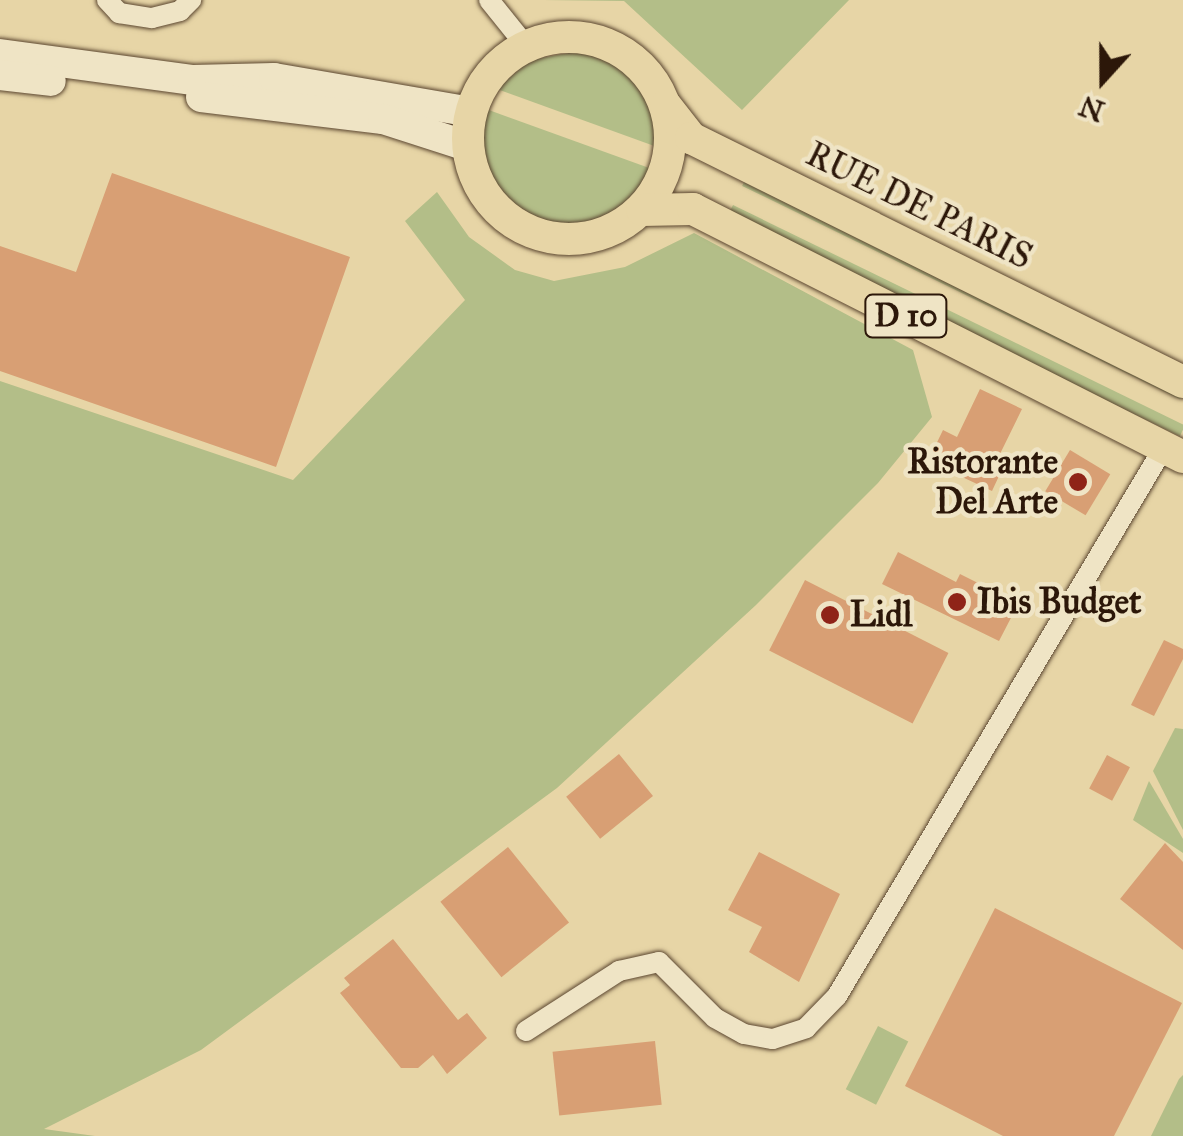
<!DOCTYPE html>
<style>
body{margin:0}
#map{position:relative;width:1183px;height:1136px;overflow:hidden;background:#e7d5a6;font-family:"IM FELL Great Primer",serif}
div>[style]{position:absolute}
.green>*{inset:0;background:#b3be88;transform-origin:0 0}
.building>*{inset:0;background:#d89f74;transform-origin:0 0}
.roads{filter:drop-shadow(0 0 2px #5b4630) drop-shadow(0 0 2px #5b4630)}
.minor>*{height:20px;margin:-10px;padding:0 10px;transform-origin:10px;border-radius:10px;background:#efe4c5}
.secondary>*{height:30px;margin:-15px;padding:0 15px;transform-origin:15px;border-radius:15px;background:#efe4c5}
.primary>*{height:32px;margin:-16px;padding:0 16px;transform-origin:16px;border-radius:16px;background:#e7d5a6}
.primary>.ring{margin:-16px;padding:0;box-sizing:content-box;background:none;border:32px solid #e7d5a6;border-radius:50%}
.dots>*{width:28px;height:28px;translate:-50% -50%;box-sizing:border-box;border:5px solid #efe4c5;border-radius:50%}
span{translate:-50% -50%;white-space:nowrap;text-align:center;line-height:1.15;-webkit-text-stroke:9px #efe4c5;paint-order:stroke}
.shield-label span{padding:2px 8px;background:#efe4c5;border:2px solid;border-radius:8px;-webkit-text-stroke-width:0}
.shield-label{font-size:32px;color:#2c1709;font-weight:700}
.street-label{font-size:35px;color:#2c1709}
.poi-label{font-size:35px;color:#2c1709;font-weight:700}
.right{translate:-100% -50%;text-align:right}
.left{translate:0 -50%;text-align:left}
.north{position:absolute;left:1053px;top:30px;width:100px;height:100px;-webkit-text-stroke:8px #efe4c5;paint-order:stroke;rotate:201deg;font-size:28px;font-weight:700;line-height:40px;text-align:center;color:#2c1709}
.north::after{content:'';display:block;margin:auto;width:35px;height:45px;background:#2c1709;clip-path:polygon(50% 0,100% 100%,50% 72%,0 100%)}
</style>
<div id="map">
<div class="green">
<div style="clip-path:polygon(543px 0,849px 0,742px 110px,624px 1px)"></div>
<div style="clip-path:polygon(579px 51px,611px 61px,637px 82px,653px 110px,657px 147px,497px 89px,530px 60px)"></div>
<div style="clip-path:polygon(486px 109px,652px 169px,651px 173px,634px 200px,608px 219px,577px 228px,530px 219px,505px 200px,487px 173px,481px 141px)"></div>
<div style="left:747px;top:176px;width:487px;height:11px;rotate:26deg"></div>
<div style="clip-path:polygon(437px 192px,469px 237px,515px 270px,554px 281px,625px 267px,694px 233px,913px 350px,932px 417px,878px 483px,756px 605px,557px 788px,201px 1050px,44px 1129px,95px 1136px,0 1136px,0 381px,293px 480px,465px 300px,405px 221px)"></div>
<div style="left:733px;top:205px;width:503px;height:12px;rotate:26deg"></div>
<div style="clip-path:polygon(1175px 728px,1183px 729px,1183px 830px,1153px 771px)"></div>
<div style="clip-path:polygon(1149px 781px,1183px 839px,1183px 853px,1133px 820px)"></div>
<div style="left:878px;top:1026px;width:34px;height:71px;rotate:27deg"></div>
<div style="clip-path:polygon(1183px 1075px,1183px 1136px,1151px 1136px,1179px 1079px)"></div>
</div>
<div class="building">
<div style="clip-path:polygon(112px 173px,350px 257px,276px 467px,0 371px,0 246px,76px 272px)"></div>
<div style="clip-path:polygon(980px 389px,1022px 409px,998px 458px,1006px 461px,992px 491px,928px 461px,943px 430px,957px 437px)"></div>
<div style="left:1070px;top:450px;width:47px;height:48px;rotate:31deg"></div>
<div style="clip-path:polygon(898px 552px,956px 582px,960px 574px,982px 585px,977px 593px,1014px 612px,999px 641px,882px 584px)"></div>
<div style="left:805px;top:580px;width:161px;height:79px;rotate:27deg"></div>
<div style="clip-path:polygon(1164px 640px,1183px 649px,1183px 659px,1154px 716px,1131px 705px)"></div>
<div style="left:619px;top:754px;width:54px;height:68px;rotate:51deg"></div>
<div style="left:1107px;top:755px;width:26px;height:38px;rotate:28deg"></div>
<div style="clip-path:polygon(1165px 843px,1183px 862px,1183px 950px,1120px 899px)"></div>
<div style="left:508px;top:847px;width:97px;height:87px;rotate:51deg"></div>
<div style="clip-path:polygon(759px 852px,840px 894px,799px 982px,749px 952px,762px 927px,728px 910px)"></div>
<div style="clip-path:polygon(995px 908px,1182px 1003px,1114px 1136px,1003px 1136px,905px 1086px)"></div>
<div style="clip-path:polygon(393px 939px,458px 1020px,467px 1013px,487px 1038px,447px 1074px,433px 1055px,418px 1068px,401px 1068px,340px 993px,350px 985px,344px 978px)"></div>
<div style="left:655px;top:1041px;width:64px;height:103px;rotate:84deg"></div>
</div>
<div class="roads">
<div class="minor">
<div style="left:107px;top:0;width:18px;rotate:47deg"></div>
<div style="left:119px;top:13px;width:33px;rotate:9deg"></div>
<div style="left:152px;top:18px;width:29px;rotate:-14deg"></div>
<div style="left:180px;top:11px;width:16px;rotate:-45deg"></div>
<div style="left:489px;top:0;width:59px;rotate:51.2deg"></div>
<div style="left:526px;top:1031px;width:111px;rotate:-32.8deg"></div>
<div style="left:619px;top:971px;width:41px;rotate:-12.7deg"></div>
<div style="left:659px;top:962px;width:79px;rotate:45deg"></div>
<div style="left:715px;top:1018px;width:33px;rotate:29deg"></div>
<div style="left:744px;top:1034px;width:29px;rotate:10deg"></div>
<div style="left:773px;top:1039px;width:35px;rotate:-18deg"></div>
<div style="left:806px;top:1028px;width:45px;rotate:-45.9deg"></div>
<div style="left:837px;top:996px;width:639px;rotate:-59.22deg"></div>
</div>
<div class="secondary">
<div style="left:0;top:54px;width:195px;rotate:7.7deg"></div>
<div style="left:193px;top:80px;width:81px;rotate:-1.4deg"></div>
<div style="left:274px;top:78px;width:200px;rotate:9.8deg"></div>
<div style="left:0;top:75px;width:51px;rotate:6.7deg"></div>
<div style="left:201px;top:97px;width:183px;rotate:6.9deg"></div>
<div style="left:383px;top:119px;width:88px;rotate:17.8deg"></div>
</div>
<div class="primary">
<div class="ring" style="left:468px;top:37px;width:170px;height:170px"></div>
<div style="left:666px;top:106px;width:41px;rotate:52deg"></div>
<div style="left:691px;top:138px;width:549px;rotate:26.38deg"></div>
<div style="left:642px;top:210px;width:51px;rotate:-1.1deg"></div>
<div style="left:693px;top:209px;width:549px;rotate:26.84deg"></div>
</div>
</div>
<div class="dots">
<div style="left:1078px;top:482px;background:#8f2418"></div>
<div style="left:957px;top:602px;background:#8f2418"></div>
<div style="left:830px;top:615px;background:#8f2418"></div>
</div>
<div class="shield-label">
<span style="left:906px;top:316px">D 10</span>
</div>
<div class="street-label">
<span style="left:919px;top:206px;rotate:26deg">RUE DE PARIS</span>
</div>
<div class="poi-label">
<span class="right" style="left:1058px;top:482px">Ristorante<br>Del Arte</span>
<span class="left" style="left:977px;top:602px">Ibis Budget</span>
<span class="left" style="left:850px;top:615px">Lidl</span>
</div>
<div class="north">N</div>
</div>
